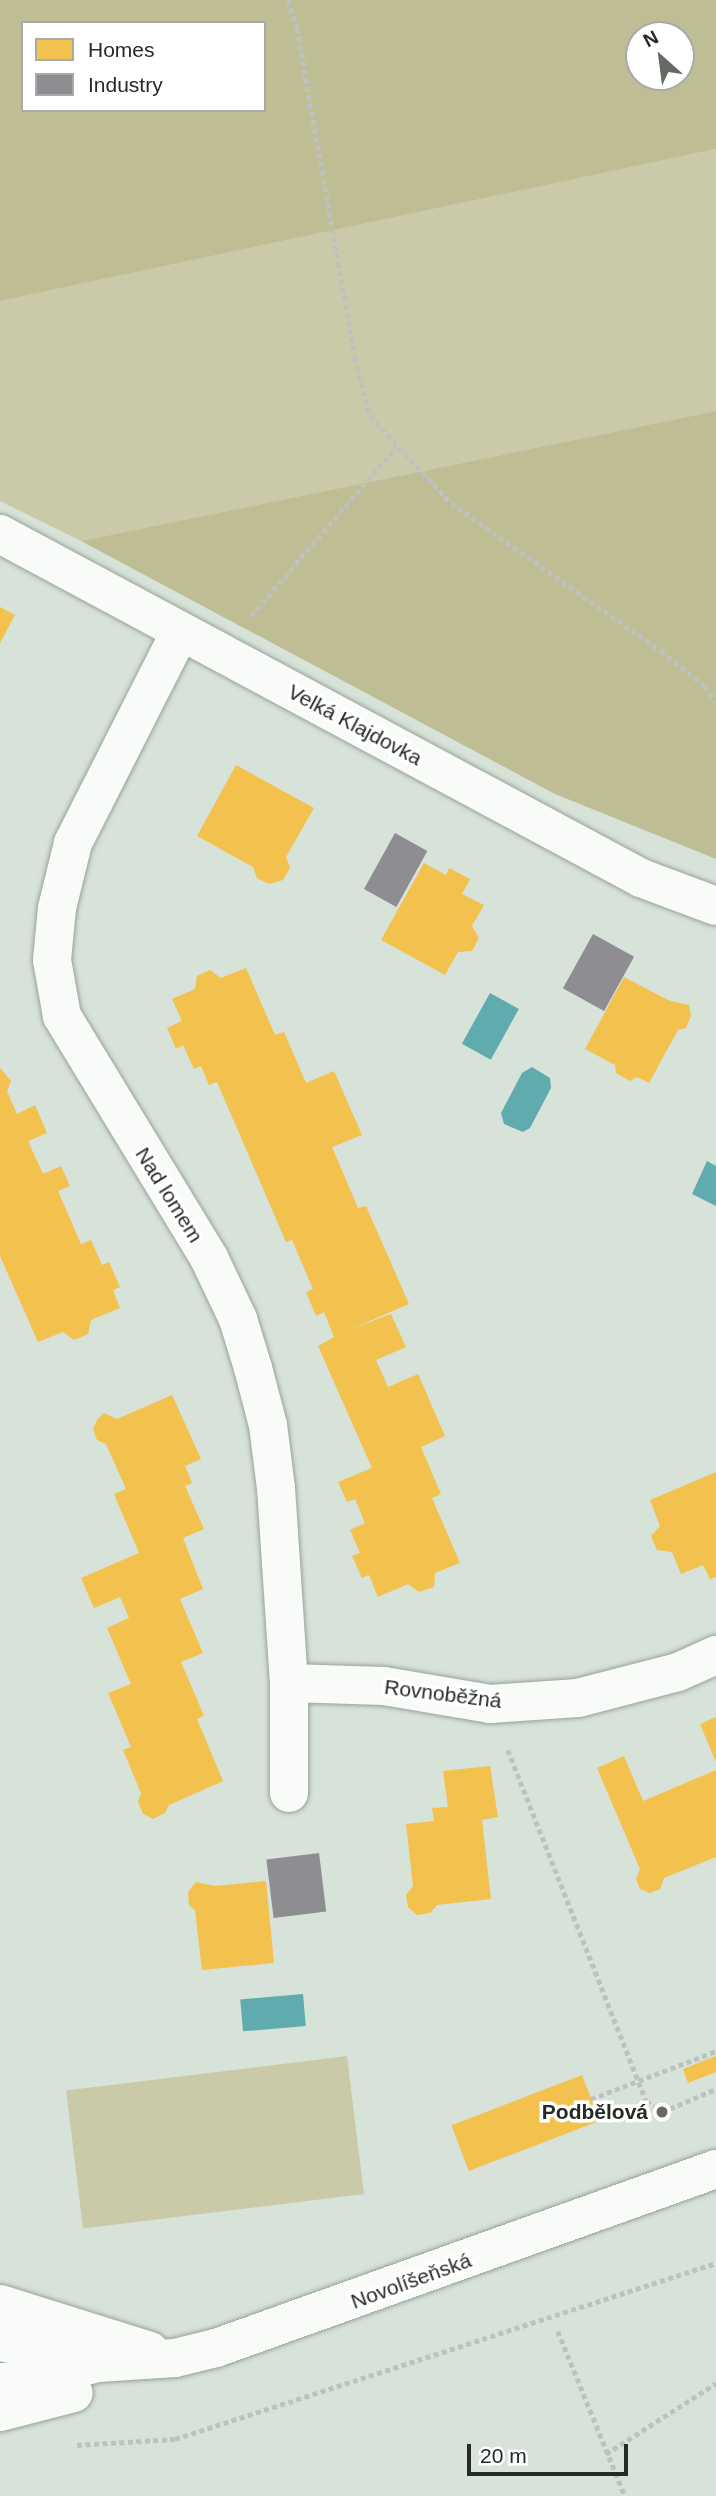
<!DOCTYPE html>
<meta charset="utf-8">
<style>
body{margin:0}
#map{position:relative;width:716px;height:2496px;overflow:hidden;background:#d7e2d9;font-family:Helvetica,sans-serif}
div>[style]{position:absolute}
.green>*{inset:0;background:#cacaa8;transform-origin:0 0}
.forest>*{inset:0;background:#bfbd93}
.water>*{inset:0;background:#5fabae;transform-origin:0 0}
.homes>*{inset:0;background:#f2c14e;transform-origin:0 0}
.industry>*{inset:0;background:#8d8d92;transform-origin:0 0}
.path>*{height:4.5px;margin-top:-2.25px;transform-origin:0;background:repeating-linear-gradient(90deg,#bec2bf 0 5px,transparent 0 8.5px)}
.roads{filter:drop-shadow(0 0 2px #99a29b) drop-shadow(0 0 2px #99a29b)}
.street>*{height:38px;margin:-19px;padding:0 19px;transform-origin:19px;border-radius:19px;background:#f9fbf9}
.secondary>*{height:38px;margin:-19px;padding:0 19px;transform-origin:19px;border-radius:19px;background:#f9fbf9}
.dots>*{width:19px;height:19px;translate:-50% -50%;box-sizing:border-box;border:4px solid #fff;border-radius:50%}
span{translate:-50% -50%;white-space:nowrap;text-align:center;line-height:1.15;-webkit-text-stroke:7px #fff;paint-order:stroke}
.street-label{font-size:21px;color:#242b25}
.poi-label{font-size:21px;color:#242b25;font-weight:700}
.right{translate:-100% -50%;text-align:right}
.legend{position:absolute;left:21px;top:21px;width:245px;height:91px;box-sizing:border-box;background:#fff;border:2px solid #a7aaa8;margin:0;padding:9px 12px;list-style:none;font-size:21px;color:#242b25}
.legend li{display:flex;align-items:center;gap:14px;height:35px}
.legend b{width:35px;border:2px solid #a7aaa8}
.north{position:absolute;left:625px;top:21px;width:70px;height:70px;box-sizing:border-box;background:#fff;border:2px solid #a7aaa8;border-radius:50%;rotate:332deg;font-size:19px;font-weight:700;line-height:28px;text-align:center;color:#242b25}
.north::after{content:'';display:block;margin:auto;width:24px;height:32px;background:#636b64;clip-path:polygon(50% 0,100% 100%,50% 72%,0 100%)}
.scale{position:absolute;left:467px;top:2444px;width:161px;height:32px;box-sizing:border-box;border:4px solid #242b25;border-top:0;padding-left:9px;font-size:21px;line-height:24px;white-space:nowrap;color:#242b25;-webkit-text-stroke:5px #fff;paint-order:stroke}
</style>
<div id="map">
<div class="green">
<div style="clip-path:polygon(716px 149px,716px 411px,81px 541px,0 501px,0 301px)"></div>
<div style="left:347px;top:2056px;width:139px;height:283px;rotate:83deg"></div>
</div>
<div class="forest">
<div style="clip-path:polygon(evenodd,0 0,716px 0,716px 149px,0 301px,0 0,23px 23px,264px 23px,264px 110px,23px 110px,23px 23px,0 0,639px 35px,681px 35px,681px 77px,639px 77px,639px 35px)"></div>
<div style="clip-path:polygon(716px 411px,716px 859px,555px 794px,81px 541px)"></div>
</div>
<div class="water">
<div style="left:490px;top:993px;width:33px;height:58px;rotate:29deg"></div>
<div style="clip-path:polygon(532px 1067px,550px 1078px,551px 1088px,530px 1128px,523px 1132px,504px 1124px,501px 1113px,522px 1073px)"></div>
<div style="clip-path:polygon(707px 1161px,716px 1166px,716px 1206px,692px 1194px)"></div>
<div style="left:303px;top:1994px;width:32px;height:63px;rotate:85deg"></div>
</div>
<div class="homes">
<div style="clip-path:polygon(0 607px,15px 615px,0 643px)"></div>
<div style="clip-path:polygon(236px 765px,314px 808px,286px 857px,290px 868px,283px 880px,269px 884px,257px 878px,253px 867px,197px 836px)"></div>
<div style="clip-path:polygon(424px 863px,446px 875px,449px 868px,470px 879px,462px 894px,484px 905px,472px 926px,479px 938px,472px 951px,458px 952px,445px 975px,381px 940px)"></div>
<div style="clip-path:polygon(246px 968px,275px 1035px,284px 1032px,306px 1083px,334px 1071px,362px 1135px,332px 1147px,358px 1208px,366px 1206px,409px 1304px,351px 1329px,391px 1314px,406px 1347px,376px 1360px,388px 1387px,418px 1374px,445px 1436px,421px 1447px,441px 1494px,432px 1498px,460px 1563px,435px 1573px,434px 1587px,419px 1592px,408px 1584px,378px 1597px,369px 1575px,362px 1578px,352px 1556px,360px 1553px,350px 1530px,365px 1523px,355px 1499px,347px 1502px,338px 1482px,372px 1468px,318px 1346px,334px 1337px,324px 1312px,316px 1316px,306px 1292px,313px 1289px,292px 1240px,286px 1242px,217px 1082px,209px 1085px,201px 1066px,194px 1069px,183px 1045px,176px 1049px,167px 1028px,182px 1021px,172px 999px,195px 989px,197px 976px,210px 970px,221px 978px)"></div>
<div style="clip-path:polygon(624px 977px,670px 1001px,689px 1005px,691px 1016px,686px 1028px,678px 1030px,649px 1083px,637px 1077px,630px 1081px,616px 1073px,615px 1065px,585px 1049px)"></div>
<div style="clip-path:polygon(0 1068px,11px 1081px,7px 1091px,17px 1114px,35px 1105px,47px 1133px,28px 1141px,43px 1174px,61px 1166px,70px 1186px,58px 1191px,81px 1244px,91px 1240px,102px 1265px,109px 1262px,120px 1287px,113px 1290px,120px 1308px,91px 1320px,88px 1334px,74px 1340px,63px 1332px,38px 1342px,0 1256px)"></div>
<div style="clip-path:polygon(172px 1395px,201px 1459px,185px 1466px,192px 1483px,185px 1486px,204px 1529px,183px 1538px,203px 1589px,180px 1599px,203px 1653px,181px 1662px,204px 1716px,197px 1719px,223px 1781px,169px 1805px,165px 1813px,153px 1819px,143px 1814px,138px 1802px,141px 1793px,123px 1750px,131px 1747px,108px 1693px,131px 1684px,107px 1628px,129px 1618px,120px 1597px,94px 1608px,81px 1578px,139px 1553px,114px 1494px,126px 1489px,106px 1444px,97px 1440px,93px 1429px,97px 1420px,104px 1413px,117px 1419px)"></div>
<div style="clip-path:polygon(716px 1472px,716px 1577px,710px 1579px,703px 1565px,681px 1574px,672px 1552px,657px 1550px,651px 1536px,660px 1526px,650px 1500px)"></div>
<div style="clip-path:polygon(716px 1717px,716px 1762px,700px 1724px)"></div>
<div style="clip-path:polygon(624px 1756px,643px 1801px,716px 1770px,716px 1857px,664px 1878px,660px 1889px,650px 1893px,640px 1889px,636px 1879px,640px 1869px,597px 1768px)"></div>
<div style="clip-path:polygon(490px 1766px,498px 1817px,482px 1820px,491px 1899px,437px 1905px,430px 1913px,417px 1915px,408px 1907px,406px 1895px,413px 1886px,406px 1824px,434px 1821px,432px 1808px,448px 1807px,443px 1771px)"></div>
<div style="clip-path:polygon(266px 1881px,274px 1963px,202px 1970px,195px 1910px,189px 1905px,188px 1892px,196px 1882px,215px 1886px)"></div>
<div style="clip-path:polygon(716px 2056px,716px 2072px,688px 2083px,683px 2069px)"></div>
<div style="left:582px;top:2075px;width:49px;height:140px;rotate:69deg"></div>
</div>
<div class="industry">
<div style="left:395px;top:833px;width:37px;height:64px;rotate:29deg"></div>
<div style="left:593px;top:934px;width:47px;height:62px;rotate:29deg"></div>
<div style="left:319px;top:1853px;width:59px;height:53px;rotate:83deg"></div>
</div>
<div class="path">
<div style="left:288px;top:0;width:29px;rotate:72deg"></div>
<div style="left:297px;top:28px;width:335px;rotate:80deg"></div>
<div style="left:355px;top:358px;width:60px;rotate:75.5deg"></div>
<div style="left:370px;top:416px;width:119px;rotate:47deg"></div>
<div style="left:451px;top:503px;width:257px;rotate:35.2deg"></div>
<div style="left:661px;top:651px;width:56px;rotate:38.5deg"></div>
<div style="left:705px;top:686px;width:19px;rotate:54deg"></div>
<div style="left:251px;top:616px;width:223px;rotate:-49.4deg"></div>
<div style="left:508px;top:1750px;width:377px;rotate:68.5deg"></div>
<div style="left:646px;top:2101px;width:19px;rotate:35deg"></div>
<div style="left:662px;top:2112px;width:59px;rotate:-23.1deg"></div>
<div style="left:591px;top:2099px;width:134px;rotate:-21deg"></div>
<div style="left:558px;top:2331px;width:178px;rotate:67.9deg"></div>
<div style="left:77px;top:2445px;width:98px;rotate:-3.5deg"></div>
<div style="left:175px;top:2439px;width:569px;rotate:-18.02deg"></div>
<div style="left:606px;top:2454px;width:131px;rotate:-32.8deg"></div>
</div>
<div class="roads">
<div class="street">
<div style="left:0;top:534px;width:727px;rotate:28.22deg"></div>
<div style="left:641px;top:878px;width:80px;rotate:20.5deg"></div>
<div style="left:180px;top:632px;width:237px;rotate:116.9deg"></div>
<div style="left:73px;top:843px;width:67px;rotate:103.8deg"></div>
<div style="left:57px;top:908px;width:52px;rotate:95.5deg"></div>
<div style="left:52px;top:960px;width:57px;rotate:79.9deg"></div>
<div style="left:62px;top:1016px;width:283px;rotate:58.7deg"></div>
<div style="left:209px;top:1258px;width:68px;rotate:64.6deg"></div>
<div style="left:238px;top:1319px;width:51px;rotate:73deg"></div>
<div style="left:253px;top:1368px;width:59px;rotate:75.3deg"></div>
<div style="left:268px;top:1425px;width:64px;rotate:82.8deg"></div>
<div style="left:276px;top:1488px;width:195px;rotate:86.2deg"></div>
<div style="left:289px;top:1683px;width:110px;rotate:90deg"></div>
<div style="left:289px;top:1683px;width:95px;rotate:1.8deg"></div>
<div style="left:384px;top:1686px;width:108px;rotate:9.6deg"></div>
<div style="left:490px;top:1704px;width:88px;rotate:-3.9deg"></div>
<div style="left:578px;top:1698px;width:103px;rotate:-14.6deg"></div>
<div style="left:678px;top:1672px;width:42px;rotate:-24.1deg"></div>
</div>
<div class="secondary">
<div style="left:0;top:2304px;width:157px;rotate:17.4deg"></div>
<div style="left:0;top:2342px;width:91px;rotate:12.1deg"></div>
<div style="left:0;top:2382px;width:22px"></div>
<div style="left:22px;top:2382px;width:78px;rotate:-14deg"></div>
<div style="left:98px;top:2363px;width:77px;rotate:-3.7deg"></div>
<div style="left:175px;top:2358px;width:42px;rotate:-13.7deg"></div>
<div style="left:216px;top:2348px;width:531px;rotate:-19.7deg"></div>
<div style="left:0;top:2412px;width:76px;rotate:-14.4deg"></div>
</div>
</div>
<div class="dots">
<div style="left:662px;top:2112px;background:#636b64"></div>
</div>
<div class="street-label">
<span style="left:355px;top:725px;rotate:28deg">Velká Klajdovka</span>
<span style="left:169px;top:1195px;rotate:58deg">Nad lomem</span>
<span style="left:443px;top:1694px;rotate:7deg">Rovnoběžná</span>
<span style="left:411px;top:2281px;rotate:-20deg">Novolíšeňská</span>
</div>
<div class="poi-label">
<span class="right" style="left:648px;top:2112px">Podbělová</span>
</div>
<ul class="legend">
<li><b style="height:19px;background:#f2c14e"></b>Homes</li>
<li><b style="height:19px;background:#8d8d92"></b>Industry</li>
</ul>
<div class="north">N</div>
<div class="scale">20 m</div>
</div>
